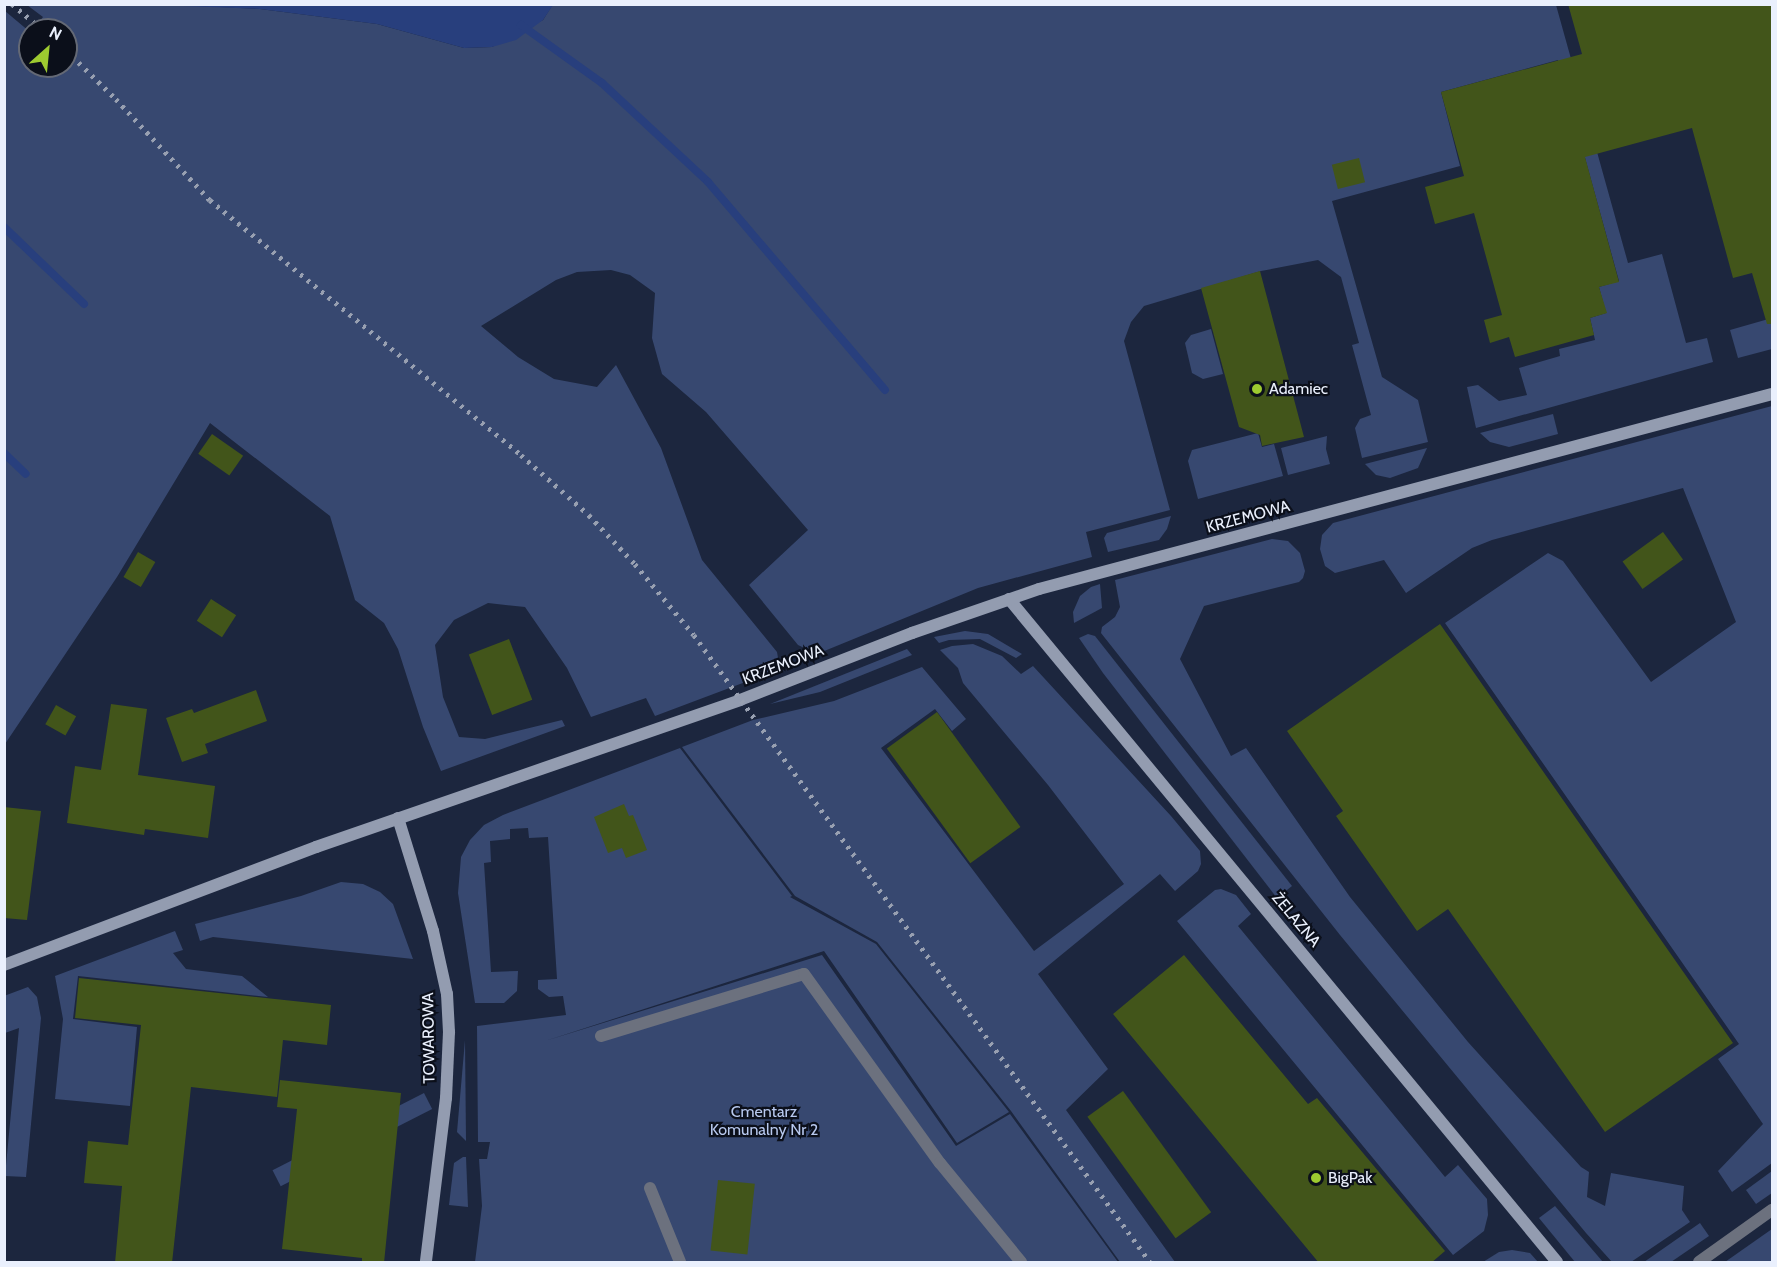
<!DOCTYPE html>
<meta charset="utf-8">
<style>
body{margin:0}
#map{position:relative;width:1777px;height:1267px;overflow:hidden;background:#1c263e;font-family:Cabin,sans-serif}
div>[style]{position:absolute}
.green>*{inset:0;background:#374870;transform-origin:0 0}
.water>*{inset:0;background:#283f7d}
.stream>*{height:8px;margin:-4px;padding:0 4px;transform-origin:4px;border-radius:4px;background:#283f7d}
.building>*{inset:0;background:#42551a;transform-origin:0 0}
.street>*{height:12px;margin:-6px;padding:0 6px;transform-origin:6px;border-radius:6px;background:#6c717e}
.secondary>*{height:12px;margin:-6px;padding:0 6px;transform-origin:6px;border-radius:6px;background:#939cb0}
.rail>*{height:4.5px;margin-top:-2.25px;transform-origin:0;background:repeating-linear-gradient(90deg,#98a0b1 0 3px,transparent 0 9px)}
.dots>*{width:16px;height:16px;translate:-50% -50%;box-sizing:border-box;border:3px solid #0b0f1a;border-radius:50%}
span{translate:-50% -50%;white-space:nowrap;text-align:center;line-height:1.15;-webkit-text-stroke:4.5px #0b0f1a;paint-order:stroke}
.poi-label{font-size:16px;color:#eaf0fd}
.left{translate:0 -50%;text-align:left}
.street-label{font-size:16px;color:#eaf0fd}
.park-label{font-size:16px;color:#b8c9ef}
.frame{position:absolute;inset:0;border:6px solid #eaf0fd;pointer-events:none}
.north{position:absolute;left:18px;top:18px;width:60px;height:60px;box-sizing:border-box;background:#0b0f1a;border:2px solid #646975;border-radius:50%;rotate:27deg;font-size:16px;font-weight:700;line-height:24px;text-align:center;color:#eaf0fd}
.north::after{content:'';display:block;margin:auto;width:21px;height:27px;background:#9dca30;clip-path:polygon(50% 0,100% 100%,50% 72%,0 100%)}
</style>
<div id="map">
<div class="green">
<div style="clip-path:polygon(157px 4px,260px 9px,377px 24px,464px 48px,492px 47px,543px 20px,553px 4px,1556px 5px,1628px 263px,1662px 254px,1686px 343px,1707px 338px,1713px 362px,1476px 428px,1467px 387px,1478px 385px,1499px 401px,1527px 395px,1519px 368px,1560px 356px,1559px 349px,1595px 340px,1590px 318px,1606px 313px,1599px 287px,1619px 281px,1558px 60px,1441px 92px,1460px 166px,1332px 201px,1382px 377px,1418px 400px,1428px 442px,1362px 458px,1355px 428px,1360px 419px,1371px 415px,1352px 345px,1359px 343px,1341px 277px,1318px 260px,1261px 271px,1144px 306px,1131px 322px,1124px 341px,1170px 510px,1086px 532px,1092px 557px,978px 588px,817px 654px,798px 645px,749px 585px,808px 530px,706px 412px,662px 374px,652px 338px,655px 293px,630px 275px,611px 270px,577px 272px,556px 280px,481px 326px,518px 357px,554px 379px,597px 387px,616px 365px,661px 448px,702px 560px,777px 652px,780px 669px,655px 716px,646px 698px,591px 717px,567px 668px,525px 607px,488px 603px,454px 620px,435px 645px,443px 697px,459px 737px,485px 739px,562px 720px,565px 726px,441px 771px,423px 727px,398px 649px,384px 623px,355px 600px,330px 516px,210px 423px,117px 577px,5px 744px,5px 11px,30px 32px,30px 66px,66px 66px,66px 30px,33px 30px,43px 17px,27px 5px)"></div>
<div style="clip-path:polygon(1772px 318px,1772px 349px,1738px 358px,1730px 330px)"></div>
<div style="clip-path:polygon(1211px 329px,1223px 374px,1203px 379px,1192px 373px,1185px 343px,1191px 335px)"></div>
<div style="clip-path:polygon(1772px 406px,1772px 1163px,1732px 1192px,1718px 1171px,1763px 1124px,1718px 1059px,1739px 1044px,1445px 623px,1548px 553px,1563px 561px,1651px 682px,1736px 622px,1683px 488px,1492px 540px,1472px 548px,1406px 593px,1384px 560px,1335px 573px,1325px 566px,1320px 549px,1322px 535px,1333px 523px)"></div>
<div style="clip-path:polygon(1553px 414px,1558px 434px,1509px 447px,1490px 442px,1480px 433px)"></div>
<div style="clip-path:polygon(1258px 433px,1262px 447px,1274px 444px,1283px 476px,1198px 499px,1188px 461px,1192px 450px)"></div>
<div style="clip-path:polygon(1327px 436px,1326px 449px,1330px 464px,1288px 475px,1281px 448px)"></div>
<div style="clip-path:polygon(1427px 448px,1418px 468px,1390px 478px,1376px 475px,1365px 464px)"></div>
<div style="clip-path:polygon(1171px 516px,1167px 529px,1159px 540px,1108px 552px,1104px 538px,1107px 533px)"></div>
<div style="clip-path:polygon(1272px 539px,1288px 541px,1300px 553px,1305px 571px,1303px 578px,1299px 582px,1204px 606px,1180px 659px,1231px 756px,1246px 748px,1350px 897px,1468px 1042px,1581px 1167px,1589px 1172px,1587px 1197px,1605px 1206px,1611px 1173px,1684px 1186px,1682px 1210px,1690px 1222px,1631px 1262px,1612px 1262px,1586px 1233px,1340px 935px,1101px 633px,1102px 627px,1115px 617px,1120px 607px,1115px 580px)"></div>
<div style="clip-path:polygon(1100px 584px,1102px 608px,1074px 623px,1073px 612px,1080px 596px,1091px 587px)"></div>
<div style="clip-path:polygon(965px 631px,988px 634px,1022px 654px,1016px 658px,980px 639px,949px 640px,939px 643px,934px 637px)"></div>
<div style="clip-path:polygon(1088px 634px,1095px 636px,1292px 886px,1277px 898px,1103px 673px,1079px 638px)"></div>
<div style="clip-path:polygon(973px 644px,1002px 656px,1021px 674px,1033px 666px,1171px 816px,1200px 851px,1201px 864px,1198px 871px,1175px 891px,1160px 874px,1038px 974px,1108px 1069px,1066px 1110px,1175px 1262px,1120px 1262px,1011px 1111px,877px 942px,795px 896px,682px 747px,753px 720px,834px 701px,922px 667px,966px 719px,952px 731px,935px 709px,881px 748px,1034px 951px,1124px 884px,1048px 785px,963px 683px,958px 668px,940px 650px,952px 646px)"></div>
<div style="clip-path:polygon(907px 649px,912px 655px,820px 692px,770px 704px)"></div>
<div style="clip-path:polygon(680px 748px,792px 896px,790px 897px,876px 944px,1009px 1112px,957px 1143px,824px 951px,545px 1041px,822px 955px,956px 1146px,1010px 1114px,1118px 1262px,475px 1262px,482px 1206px,479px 1159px,487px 1159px,490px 1142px,478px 1142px,477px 1026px,566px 1015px,563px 996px,549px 997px,538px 989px,538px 980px,557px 979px,548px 837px,529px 838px,528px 828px,510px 829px,510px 839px,490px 841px,491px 862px,484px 863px,491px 972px,518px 971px,517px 991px,504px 1003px,475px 1003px,458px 893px,461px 857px,470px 840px,484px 825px,503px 815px)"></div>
<div style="clip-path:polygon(341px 882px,363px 884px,380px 892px,393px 904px,413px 959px,213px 937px,200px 941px,195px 924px,301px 896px)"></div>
<div style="clip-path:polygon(1221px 889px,1236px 895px,1251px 914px,1238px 926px,1445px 1177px,1458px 1165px,1487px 1199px,1488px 1215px,1484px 1231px,1453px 1255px,1177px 921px,1215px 890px)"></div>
<div style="clip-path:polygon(175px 931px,183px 950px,173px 953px,186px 969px,242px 976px,268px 997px,78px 976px,73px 1019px,137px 1027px,130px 1106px,55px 1099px,63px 1019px,55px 976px)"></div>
<div style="clip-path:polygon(28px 987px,37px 997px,41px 1018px,26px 1177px,5px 1176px,19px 1028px,5px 1033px,4px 996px)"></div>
<div style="clip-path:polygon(465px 1040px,466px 1141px,457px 1132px)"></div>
<div style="left:424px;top:1093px;width:18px;height:170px;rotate:63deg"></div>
<div style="clip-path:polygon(463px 1157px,466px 1157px,468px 1207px,449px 1205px,454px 1163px)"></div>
<div style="clip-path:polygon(1772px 1171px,1772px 1193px,1756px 1204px,1746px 1190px)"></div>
<div style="clip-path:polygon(1555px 1206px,1603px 1262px,1575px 1262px,1539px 1218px)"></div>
<div style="clip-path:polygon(1700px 1223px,1709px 1236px,1671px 1262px,1644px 1262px)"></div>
<div style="clip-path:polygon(1772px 1229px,1772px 1262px,1725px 1262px)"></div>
<div style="clip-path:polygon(1512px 1250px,1530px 1253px,1538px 1262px,1483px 1262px,1499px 1252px)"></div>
</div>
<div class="water">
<div style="clip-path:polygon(157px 5px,553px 4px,553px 5px,543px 20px,516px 40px,492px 47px,464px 48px,377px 24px,260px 9px)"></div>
</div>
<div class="stream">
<div style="left:521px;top:25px;width:100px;rotate:35.6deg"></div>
<div style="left:602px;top:83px;width:145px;rotate:43deg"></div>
<div style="left:708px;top:182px;width:273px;rotate:49.6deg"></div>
<div style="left:4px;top:227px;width:111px;rotate:43.9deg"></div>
<div style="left:4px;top:453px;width:30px;rotate:44deg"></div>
</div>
<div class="building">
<div style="clip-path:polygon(1568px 4px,1773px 4px,1773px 324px,1767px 324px,1752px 273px,1733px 278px,1692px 128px,1585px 157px,1619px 282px,1599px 287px,1607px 313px,1590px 318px,1594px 335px,1515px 357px,1509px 337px,1490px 343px,1484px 320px,1502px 315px,1474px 213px,1435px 224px,1425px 187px,1464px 176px,1441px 92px,1582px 54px)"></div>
<div style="left:1359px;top:158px;width:25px;height:28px;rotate:76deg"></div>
<div style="clip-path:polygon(1260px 271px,1304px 437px,1262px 446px,1260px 435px,1239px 427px,1201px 288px)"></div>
<div style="left:212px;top:434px;width:38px;height:24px;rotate:35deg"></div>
<div style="left:1663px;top:532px;width:34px;height:50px;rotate:54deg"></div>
<div style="left:138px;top:552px;width:20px;height:29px;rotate:30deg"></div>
<div style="left:211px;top:599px;width:30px;height:26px;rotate:33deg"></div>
<div style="clip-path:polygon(1440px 624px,1733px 1043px,1605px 1132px,1448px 909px,1417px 931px,1336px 816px,1343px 811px,1287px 731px)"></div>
<div style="left:509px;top:639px;width:65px;height:43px;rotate:69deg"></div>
<div style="clip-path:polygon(256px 690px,267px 721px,205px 744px,208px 753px,182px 762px,166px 718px,192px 709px,194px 713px)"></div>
<div style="clip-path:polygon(111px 704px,147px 709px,138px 775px,215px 786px,208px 838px,145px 829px,144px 835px,67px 823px,75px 766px,101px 770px)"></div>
<div style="left:56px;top:705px;width:23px;height:22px;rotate:29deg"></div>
<div style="left:937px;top:712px;width:142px;height:62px;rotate:54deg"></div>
<div style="clip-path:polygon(624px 804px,629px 816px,633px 815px,647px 850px,626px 858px,622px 848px,608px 853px,594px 817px)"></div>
<div style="clip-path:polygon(4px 807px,41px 811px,27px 920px,4px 918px)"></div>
<div style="clip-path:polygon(1184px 955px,1308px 1104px,1317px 1098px,1445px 1251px,1431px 1263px,1319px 1263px,1113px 1014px)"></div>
<div style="clip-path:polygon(79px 978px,331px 1005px,327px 1045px,283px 1040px,277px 1097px,191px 1087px,172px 1263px,115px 1263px,122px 1186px,84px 1183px,88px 1141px,128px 1145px,141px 1025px,75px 1018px)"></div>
<div style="clip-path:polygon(280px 1080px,401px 1093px,384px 1263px,362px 1263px,362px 1258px,282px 1249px,297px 1109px,277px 1107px)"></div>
<div style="left:1123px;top:1091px;width:150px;height:44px;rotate:54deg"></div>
<div style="left:718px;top:1180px;width:37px;height:71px;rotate:6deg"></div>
</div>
<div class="street">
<div style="left:601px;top:1036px;width:212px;rotate:-17deg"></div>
<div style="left:804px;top:974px;width:233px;rotate:54.3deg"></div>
<div style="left:940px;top:1163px;width:128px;rotate:50.7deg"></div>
<div style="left:650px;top:1188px;width:80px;rotate:67.9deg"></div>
<div style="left:1699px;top:1262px;width:90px;rotate:-35.5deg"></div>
</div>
<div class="secondary">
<div style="left:1009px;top:599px;width:860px;rotate:50.42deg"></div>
<div style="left:398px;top:818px;width:118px;rotate:72.8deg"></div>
<div style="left:433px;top:931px;width:65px;rotate:77.5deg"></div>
<div style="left:447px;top:994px;width:38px;rotate:87deg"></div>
<div style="left:449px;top:1032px;width:66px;rotate:92.6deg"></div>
<div style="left:446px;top:1098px;width:165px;rotate:97deg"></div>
<div style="left:4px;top:965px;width:334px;rotate:-20.7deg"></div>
<div style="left:316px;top:847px;width:449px;rotate:-19.1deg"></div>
<div style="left:740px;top:700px;width:185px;rotate:-21.3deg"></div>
<div style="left:912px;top:633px;width:134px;rotate:-19.1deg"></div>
<div style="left:1039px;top:589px;width:758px;rotate:-14.9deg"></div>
</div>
<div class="rail">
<div style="left:12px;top:4px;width:40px;rotate:40deg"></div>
<div style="left:66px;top:50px;width:70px;rotate:44.4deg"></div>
<div style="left:116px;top:99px;width:138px;rotate:47.1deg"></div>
<div style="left:210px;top:200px;width:402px;rotate:39.3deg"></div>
<div style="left:521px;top:455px;width:91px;rotate:41.4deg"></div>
<div style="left:589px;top:515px;width:67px;rotate:46.8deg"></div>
<div style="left:635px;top:564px;width:92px;rotate:50.3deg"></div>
<div style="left:694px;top:635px;width:775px;rotate:53.97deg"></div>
</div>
<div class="dots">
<div style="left:1257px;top:389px;background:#9dca30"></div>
<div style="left:1316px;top:1178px;background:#9dca30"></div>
</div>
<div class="poi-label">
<span class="left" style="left:1269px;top:389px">Adamiec</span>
<span class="left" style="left:1328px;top:1178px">BigPak</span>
</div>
<div class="street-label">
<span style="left:1248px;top:517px;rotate:-15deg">KRZEMOWA</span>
<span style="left:783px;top:665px;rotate:-21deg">KRZEMOWA</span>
<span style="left:1296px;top:920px;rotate:50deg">ŻELAZNA</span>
<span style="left:429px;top:1038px;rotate:-91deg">TOWAROWA</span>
</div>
<div class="park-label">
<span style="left:764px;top:1121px">Cmentarz<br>Komunalny Nr 2</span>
</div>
<div class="frame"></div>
<div class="north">N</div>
</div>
